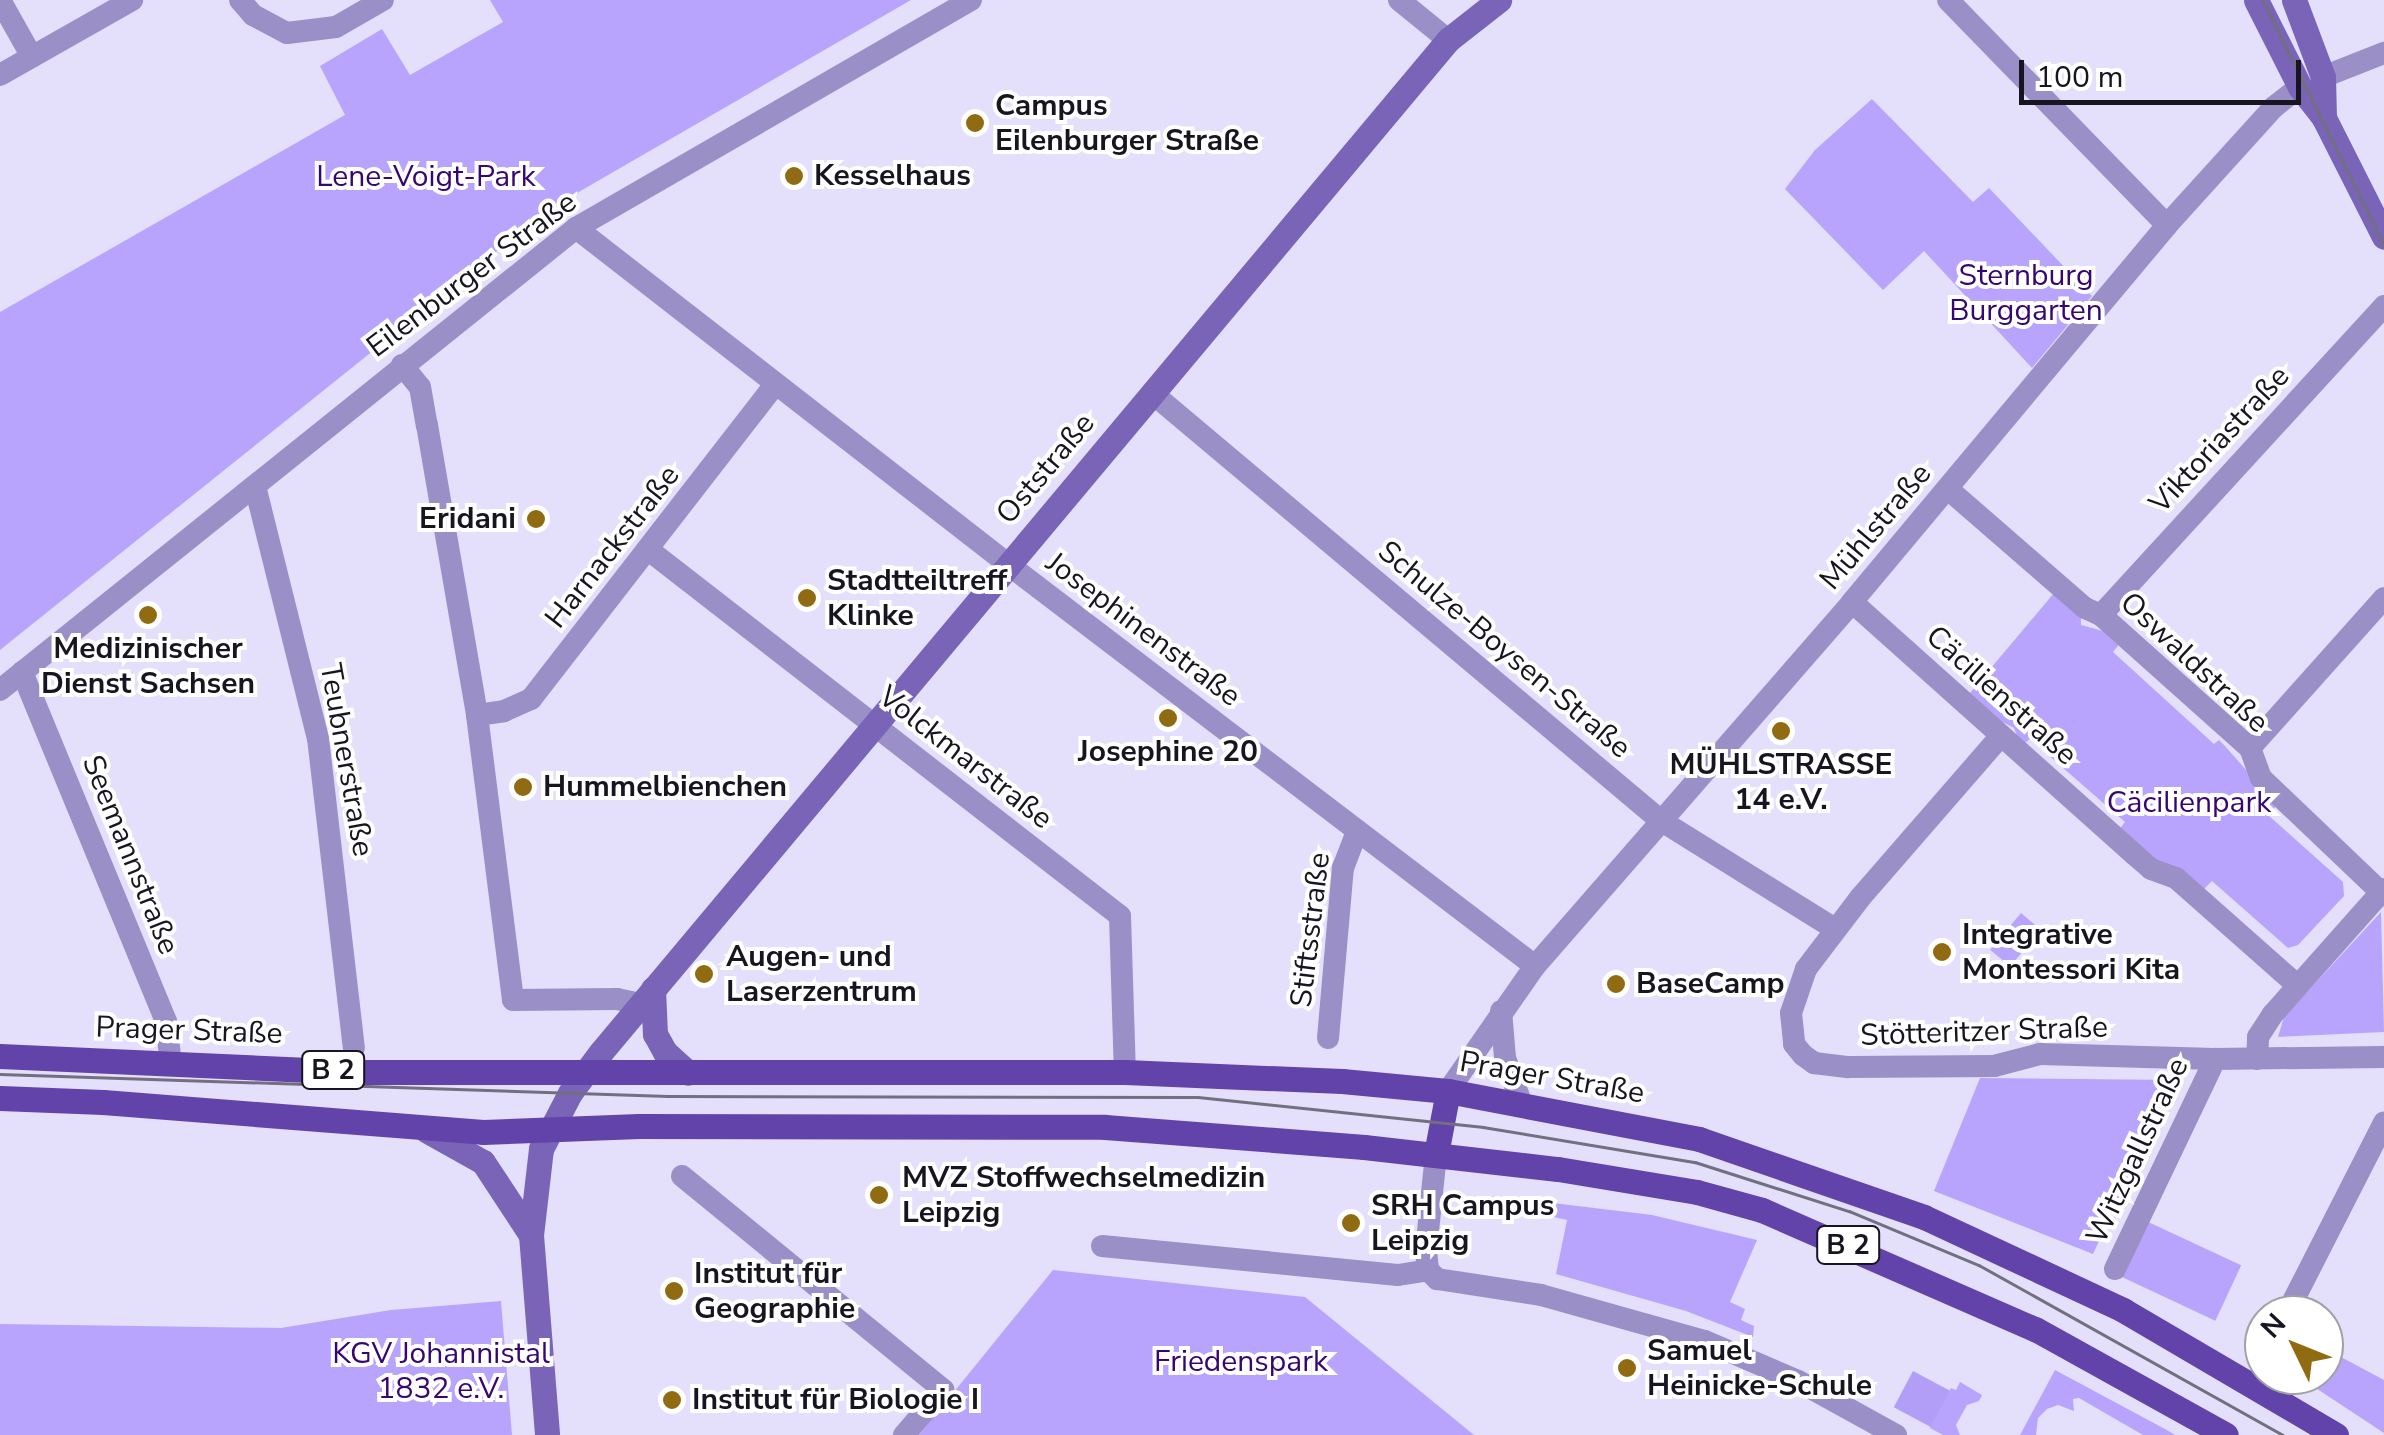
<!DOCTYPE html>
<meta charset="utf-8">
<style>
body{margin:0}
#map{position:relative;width:2384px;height:1435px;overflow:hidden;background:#e4dffa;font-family:"Nunito Sans",sans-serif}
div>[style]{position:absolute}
.green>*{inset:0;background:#b8a4fd;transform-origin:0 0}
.forest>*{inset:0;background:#b29ef6;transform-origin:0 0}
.street>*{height:22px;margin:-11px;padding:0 11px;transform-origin:11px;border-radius:11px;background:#9b8fc8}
.secondary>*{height:25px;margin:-12.5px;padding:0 12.5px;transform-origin:12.5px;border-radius:12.5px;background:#7964b8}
.primary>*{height:25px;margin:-12.5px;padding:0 12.5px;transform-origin:12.5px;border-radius:12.5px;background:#6243aa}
.tram>*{height:2.5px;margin:-1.25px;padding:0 1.25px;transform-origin:1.25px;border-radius:1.25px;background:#726f80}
.dots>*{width:28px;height:28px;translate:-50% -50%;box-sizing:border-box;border:5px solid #fff;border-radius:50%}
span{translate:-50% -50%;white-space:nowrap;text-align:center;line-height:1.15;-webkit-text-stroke:8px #fff;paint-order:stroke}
.shield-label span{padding:2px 8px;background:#fff;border:2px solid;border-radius:8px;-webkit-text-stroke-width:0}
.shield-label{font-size:28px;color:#17151f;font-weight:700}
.poi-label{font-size:30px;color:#17151f;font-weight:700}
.left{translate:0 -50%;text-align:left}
.right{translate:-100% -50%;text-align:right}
.park-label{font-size:30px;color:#360772}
.street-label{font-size:30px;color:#17151f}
.north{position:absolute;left:2244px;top:1295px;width:100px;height:100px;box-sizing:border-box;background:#fff;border:2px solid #a2a1a5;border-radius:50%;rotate:313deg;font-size:28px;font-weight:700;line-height:40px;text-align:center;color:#17151f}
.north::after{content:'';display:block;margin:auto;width:35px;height:45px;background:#906b11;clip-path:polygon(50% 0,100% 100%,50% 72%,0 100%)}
.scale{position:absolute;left:2019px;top:60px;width:282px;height:45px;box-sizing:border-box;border:5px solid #17151f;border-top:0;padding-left:12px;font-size:30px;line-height:35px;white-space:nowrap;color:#17151f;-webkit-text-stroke:8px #fff;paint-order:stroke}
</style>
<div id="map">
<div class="green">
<div style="clip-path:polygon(490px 0,911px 0,551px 208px,0 650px,0 312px,345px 115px,320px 66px,382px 29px,410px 75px,503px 22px)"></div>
<div style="clip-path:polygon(1872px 99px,1973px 202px,1989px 188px,2092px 296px,2032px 368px,1924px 251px,1883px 290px,1785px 189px,1815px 150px)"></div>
<div style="clip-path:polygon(2054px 593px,2081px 618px,2081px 625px,2114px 634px,2121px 642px,2113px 652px,2214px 744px,2219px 740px,2225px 746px,2277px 805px,2268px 815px,2343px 882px,2344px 896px,2298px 945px,2288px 948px,2212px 881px,2202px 891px,2154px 863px,2154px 857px,2119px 830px,2125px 822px,2030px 739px,2021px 746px,2014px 728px,1995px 718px,1970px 693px)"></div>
<div style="clip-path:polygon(2381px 912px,2384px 1032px,2278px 1037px,2284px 1017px)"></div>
<div style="left:2021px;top:913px;width:26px;height:48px;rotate:40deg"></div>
<div style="clip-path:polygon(1980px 1078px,2174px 1080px,2093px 1254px,1934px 1191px)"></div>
<div style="clip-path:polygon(1496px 1196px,1652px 1215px,1757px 1240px,1730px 1302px,1745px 1309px,1741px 1320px,1754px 1326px,1753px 1337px,1686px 1311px,1556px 1274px,1567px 1220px,1474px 1199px)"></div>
<div style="left:2146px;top:1221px;width:105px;height:61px;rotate:25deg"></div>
<div style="clip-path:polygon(1053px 1270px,1305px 1297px,1474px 1435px,919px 1435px)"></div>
<div style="clip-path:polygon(501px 1301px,512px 1435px,0 1435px,0 1324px,281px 1328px,391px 1310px)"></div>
<div style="clip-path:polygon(2324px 1348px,2384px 1380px,2384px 1433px,2296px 1375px,2324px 1375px)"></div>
<div style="clip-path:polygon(2055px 1370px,2165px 1429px,2175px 1435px,2143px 1435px,2079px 1398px,2073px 1399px,2074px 1411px,2058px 1405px,2047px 1409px,2038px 1418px,2036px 1435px,2020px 1435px)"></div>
<div style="clip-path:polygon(1960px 1382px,1982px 1395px,1979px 1401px,1967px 1405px,1956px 1425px,1960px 1435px,1943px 1435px,1930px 1428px,1951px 1388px,1956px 1390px)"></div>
</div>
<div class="forest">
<div style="left:1913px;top:1371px;width:42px;height:41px;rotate:28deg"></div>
</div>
<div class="street">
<div style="left:0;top:0;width:65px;rotate:60.7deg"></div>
<div style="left:240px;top:0;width:20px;rotate:49deg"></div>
<div style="left:253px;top:15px;width:38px;rotate:28deg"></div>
<div style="left:287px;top:33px;width:49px;rotate:-7deg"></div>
<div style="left:336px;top:27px;width:54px;rotate:-29.9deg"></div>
<div style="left:1399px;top:0;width:63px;rotate:39.2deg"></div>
<div style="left:1948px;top:0;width:314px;rotate:45.8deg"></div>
<div style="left:0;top:75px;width:152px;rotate:-29.6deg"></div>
<div style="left:2323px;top:77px;width:66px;rotate:-21.5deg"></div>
<div style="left:576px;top:228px;width:549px;rotate:37.89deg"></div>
<div style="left:1009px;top:565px;width:661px;rotate:37.32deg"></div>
<div style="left:402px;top:365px;width:28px;rotate:51deg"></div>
<div style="left:420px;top:387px;width:39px;rotate:80deg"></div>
<div style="left:427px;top:425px;width:294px;rotate:80.2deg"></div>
<div style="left:477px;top:715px;width:287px;rotate:82.8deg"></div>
<div style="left:513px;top:1000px;width:104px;rotate:-0.6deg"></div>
<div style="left:617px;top:999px;width:24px;rotate:12deg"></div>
<div style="left:1152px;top:393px;width:664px;rotate:40.05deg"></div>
<div style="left:1660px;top:820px;width:206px;rotate:31.9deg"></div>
<div style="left:255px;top:486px;width:260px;rotate:76deg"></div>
<div style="left:318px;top:738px;width:312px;rotate:83.4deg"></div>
<div style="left:1948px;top:489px;width:181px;rotate:41deg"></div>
<div style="left:2085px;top:608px;width:17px;rotate:24deg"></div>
<div style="left:2101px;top:615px;width:200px;rotate:41.8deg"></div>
<div style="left:2250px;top:748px;width:32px;rotate:70deg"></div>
<div style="left:2261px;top:778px;width:170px;rotate:43.6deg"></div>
<div style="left:650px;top:551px;width:595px;rotate:37.83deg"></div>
<div style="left:1120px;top:916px;width:156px;rotate:88.2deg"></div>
<div style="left:1852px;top:602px;width:380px;rotate:41.8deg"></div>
<div style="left:2135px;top:855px;width:21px;rotate:41deg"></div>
<div style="left:2151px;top:869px;width:27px;rotate:20deg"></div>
<div style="left:2176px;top:878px;width:160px;rotate:41.5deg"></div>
<div style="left:2101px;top:615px;width:419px;rotate:-47.5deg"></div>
<div style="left:22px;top:672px;width:378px;rotate:67.6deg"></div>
<div style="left:166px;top:1021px;width:43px;rotate:83.4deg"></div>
<div style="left:0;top:690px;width:738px;rotate:-38.73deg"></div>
<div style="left:576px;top:228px;width:456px;rotate:-30deg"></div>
<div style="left:477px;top:715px;width:27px;rotate:-8deg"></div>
<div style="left:504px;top:711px;width:30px;rotate:-24deg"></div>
<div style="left:531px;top:699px;width:398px;rotate:-52.2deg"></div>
<div style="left:1999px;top:738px;width:212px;rotate:131deg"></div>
<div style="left:1860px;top:898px;width:89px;rotate:127.3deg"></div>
<div style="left:1806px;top:969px;width:46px;rotate:108.8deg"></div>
<div style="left:1791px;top:1013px;width:31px;rotate:84deg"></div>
<div style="left:1794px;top:1044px;width:14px;rotate:51deg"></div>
<div style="left:1803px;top:1055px;width:14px;rotate:36deg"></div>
<div style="left:1814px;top:1063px;width:35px;rotate:7deg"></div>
<div style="left:1849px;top:1067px;width:145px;rotate:-0.4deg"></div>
<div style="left:1994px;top:1066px;width:48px;rotate:-14.6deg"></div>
<div style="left:2040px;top:1054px;width:175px;rotate:1.6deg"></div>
<div style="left:2215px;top:1059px;width:169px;rotate:-0.7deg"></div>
<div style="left:2250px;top:748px;width:201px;rotate:-48.2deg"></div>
<div style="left:1501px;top:1011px;width:47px;rotate:85.1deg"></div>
<div style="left:1505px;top:1058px;width:50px;rotate:70.1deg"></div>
<div style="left:1328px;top:1038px;width:171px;rotate:-85deg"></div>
<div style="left:1343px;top:868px;width:40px;rotate:-69deg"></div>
<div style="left:2257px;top:1059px;width:22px;rotate:-87deg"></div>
<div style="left:2258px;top:1037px;width:27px;rotate:-57deg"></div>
<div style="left:2273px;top:1014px;width:167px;rotate:-48.4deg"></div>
<div style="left:1448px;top:1091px;width:152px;rotate:-55.2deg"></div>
<div style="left:1535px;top:966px;width:483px;rotate:-48.9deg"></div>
<div style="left:1852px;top:602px;width:491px;rotate:-50.1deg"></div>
<div style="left:2167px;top:225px;width:159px;rotate:-47.8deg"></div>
<div style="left:2274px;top:107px;width:33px;rotate:-38deg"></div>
<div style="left:1436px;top:1154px;width:98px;rotate:95.9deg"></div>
<div style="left:1426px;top:1251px;width:19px;rotate:84deg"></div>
<div style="left:1428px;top:1270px;width:13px;rotate:45deg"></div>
<div style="left:1437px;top:1279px;width:105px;rotate:8.7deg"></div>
<div style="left:1541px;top:1295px;width:170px;rotate:15.7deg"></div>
<div style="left:1705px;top:1341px;width:101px;rotate:23.3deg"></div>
<div style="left:1798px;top:1381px;width:112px;rotate:28.9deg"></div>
<div style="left:682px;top:1176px;width:338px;rotate:39.3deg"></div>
<div style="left:943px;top:1390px;width:60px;rotate:130.9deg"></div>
<div style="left:1102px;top:1246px;width:297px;rotate:5.6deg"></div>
<div style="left:1398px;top:1275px;width:30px;rotate:-9deg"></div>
<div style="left:2115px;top:1269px;width:233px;rotate:-64.5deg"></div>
<div style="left:2286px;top:1315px;width:216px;rotate:-63deg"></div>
</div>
<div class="secondary">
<div style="left:2256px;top:0;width:97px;rotate:63.2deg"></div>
<div style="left:2300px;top:87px;width:39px;rotate:52deg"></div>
<div style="left:2324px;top:118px;width:133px;rotate:63.2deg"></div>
<div style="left:2294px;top:0;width:82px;rotate:69.4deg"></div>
<div style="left:2323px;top:77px;width:41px;rotate:88.6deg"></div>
<div style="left:653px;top:989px;width:45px;rotate:87.5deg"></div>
<div style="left:655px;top:1034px;width:21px;rotate:61deg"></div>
<div style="left:665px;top:1052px;width:31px;rotate:42deg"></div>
<div style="left:426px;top:1130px;width:65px;rotate:29.3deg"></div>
<div style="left:483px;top:1162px;width:87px;rotate:56.7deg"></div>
<div style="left:531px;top:1235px;width:201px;rotate:85.4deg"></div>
<div style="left:531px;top:1235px;width:87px;rotate:-83.4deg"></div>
<div style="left:541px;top:1149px;width:63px;rotate:-62.6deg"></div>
<div style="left:570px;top:1093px;width:51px;rotate:-52.9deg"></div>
<div style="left:601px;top:1052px;width:1320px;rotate:-50.07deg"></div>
<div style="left:1448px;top:40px;width:65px;rotate:-38.1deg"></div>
</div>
<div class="primary">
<div style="left:0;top:1056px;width:353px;rotate:2.6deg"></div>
<div style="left:353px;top:1072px;width:772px"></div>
<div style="left:1125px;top:1072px;width:217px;rotate:2.4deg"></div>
<div style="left:1342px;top:1081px;width:106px;rotate:5.4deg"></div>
<div style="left:1448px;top:1091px;width:256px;rotate:10.8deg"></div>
<div style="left:1699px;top:1139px;width:238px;rotate:19.1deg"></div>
<div style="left:1924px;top:1217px;width:220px;rotate:25deg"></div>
<div style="left:2123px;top:1310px;width:247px;rotate:30.4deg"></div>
<div style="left:0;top:1098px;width:103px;rotate:2.2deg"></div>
<div style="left:103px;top:1102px;width:381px;rotate:4.5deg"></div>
<div style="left:483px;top:1132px;width:156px;rotate:-2.2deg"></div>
<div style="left:639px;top:1126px;width:466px;rotate:0.1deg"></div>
<div style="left:1105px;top:1127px;width:260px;rotate:4.4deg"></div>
<div style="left:1364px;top:1147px;width:195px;rotate:6.5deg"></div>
<div style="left:1558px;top:1169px;width:141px;rotate:9.4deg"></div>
<div style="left:1697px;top:1192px;width:67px;rotate:15.5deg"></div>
<div style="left:1762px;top:1210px;width:298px;rotate:23.6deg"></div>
<div style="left:2035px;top:1329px;width:218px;rotate:29deg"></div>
<div style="left:1436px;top:1154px;width:64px;rotate:-79.2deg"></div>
</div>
<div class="tram">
<div style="left:2263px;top:0;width:273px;rotate:63.7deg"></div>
<div style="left:0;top:1074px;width:668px;rotate:1.89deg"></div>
<div style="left:668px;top:1096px;width:530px;rotate:0.11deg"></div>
<div style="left:1198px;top:1097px;width:287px;rotate:6deg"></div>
<div style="left:1483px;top:1127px;width:215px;rotate:9.4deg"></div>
<div style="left:1695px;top:1162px;width:162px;rotate:17.7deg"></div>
<div style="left:1849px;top:1211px;width:141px;rotate:22.6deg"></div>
<div style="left:1979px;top:1265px;width:348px;rotate:29.2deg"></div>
</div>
<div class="dots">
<div style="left:975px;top:123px;background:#906b11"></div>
<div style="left:794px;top:176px;background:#906b11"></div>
<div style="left:536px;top:519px;background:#906b11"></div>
<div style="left:807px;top:598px;background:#906b11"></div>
<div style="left:148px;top:615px;background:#906b11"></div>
<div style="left:1168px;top:718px;background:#906b11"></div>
<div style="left:1781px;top:731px;background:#906b11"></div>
<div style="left:523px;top:787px;background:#906b11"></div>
<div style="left:1942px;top:952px;background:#906b11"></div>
<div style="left:704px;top:974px;background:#906b11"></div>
<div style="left:1616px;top:984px;background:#906b11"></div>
<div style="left:879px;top:1195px;background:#906b11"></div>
<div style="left:1351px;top:1223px;background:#906b11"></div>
<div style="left:674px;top:1291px;background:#906b11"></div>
<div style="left:1627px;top:1368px;background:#906b11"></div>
<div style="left:672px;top:1400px;background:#906b11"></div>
</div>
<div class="shield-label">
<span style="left:333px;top:1070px">B 2</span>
<span style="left:1848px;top:1245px">B 2</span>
</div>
<div class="poi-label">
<span class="left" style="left:995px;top:123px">Campus<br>Eilenburger Straße</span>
<span class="left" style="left:814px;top:176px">Kesselhaus</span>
<span class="right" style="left:516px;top:519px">Eridani</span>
<span class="left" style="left:827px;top:598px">Stadtteiltreff<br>Klinke</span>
<span style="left:148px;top:666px">Medizinischer<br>Dienst Sachsen</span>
<span style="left:1168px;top:752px">Josephine 20</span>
<span style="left:1781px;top:782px">MÜHLSTRASSE<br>14 e.V.</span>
<span class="left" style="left:543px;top:787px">Hummelbienchen</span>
<span class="left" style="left:1962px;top:952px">Integrative<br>Montessori Kita</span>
<span class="left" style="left:726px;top:974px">Augen- und<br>Laserzentrum</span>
<span class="left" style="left:1636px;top:984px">BaseCamp</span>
<span class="left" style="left:902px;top:1195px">MVZ Stoffwechselmedizin<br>Leipzig</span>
<span class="left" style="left:1371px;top:1223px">SRH Campus<br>Leipzig</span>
<span class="left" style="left:694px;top:1291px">Institut für<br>Geographie</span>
<span class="left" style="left:1647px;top:1368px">Samuel<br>Heinicke-Schule</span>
<span class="left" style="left:692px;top:1400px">Institut für Biologie I</span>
</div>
<div class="park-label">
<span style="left:426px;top:177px">Lene-Voigt-Park</span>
<span style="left:2026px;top:293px">Sternburg<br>Burggarten</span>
<span style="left:2189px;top:803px">Cäcilienpark</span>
<span style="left:441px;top:1371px">KGV Johannistal<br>1832 e.V.</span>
<span style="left:1241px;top:1362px">Friedenspark</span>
</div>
<div class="street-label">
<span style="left:472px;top:275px;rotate:-37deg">Eilenburger Straße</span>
<span style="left:2220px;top:440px;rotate:-47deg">Viktoriastraße</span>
<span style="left:1046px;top:469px;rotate:-50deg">Oststraße</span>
<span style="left:1876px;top:527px;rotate:-50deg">Mühlstraße</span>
<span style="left:613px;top:547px;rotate:-52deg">Harnackstraße</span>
<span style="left:1143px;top:630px;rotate:37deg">Josephinenstraße</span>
<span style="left:1504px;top:650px;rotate:40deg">Schulze-Boysen-Straße</span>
<span style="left:2194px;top:663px;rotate:43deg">Oswaldstraße</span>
<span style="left:2001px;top:696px;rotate:42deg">Cäcilienstraße</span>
<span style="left:965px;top:758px;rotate:38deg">Volckmarstraße</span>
<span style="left:346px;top:760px;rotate:80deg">Teubnerstraße</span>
<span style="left:130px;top:855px;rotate:68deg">Seemannstraße</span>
<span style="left:1311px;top:930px;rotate:-83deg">Stiftsstraße</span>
<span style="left:189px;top:1031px;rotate:2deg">Prager Straße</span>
<span style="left:1984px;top:1032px;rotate:-2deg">Stötteritzer Straße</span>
<span style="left:1552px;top:1078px;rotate:10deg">Prager Straße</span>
<span style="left:2138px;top:1151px;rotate:-65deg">Witzgallstraße</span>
</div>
<div class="north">N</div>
<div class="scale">100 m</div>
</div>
